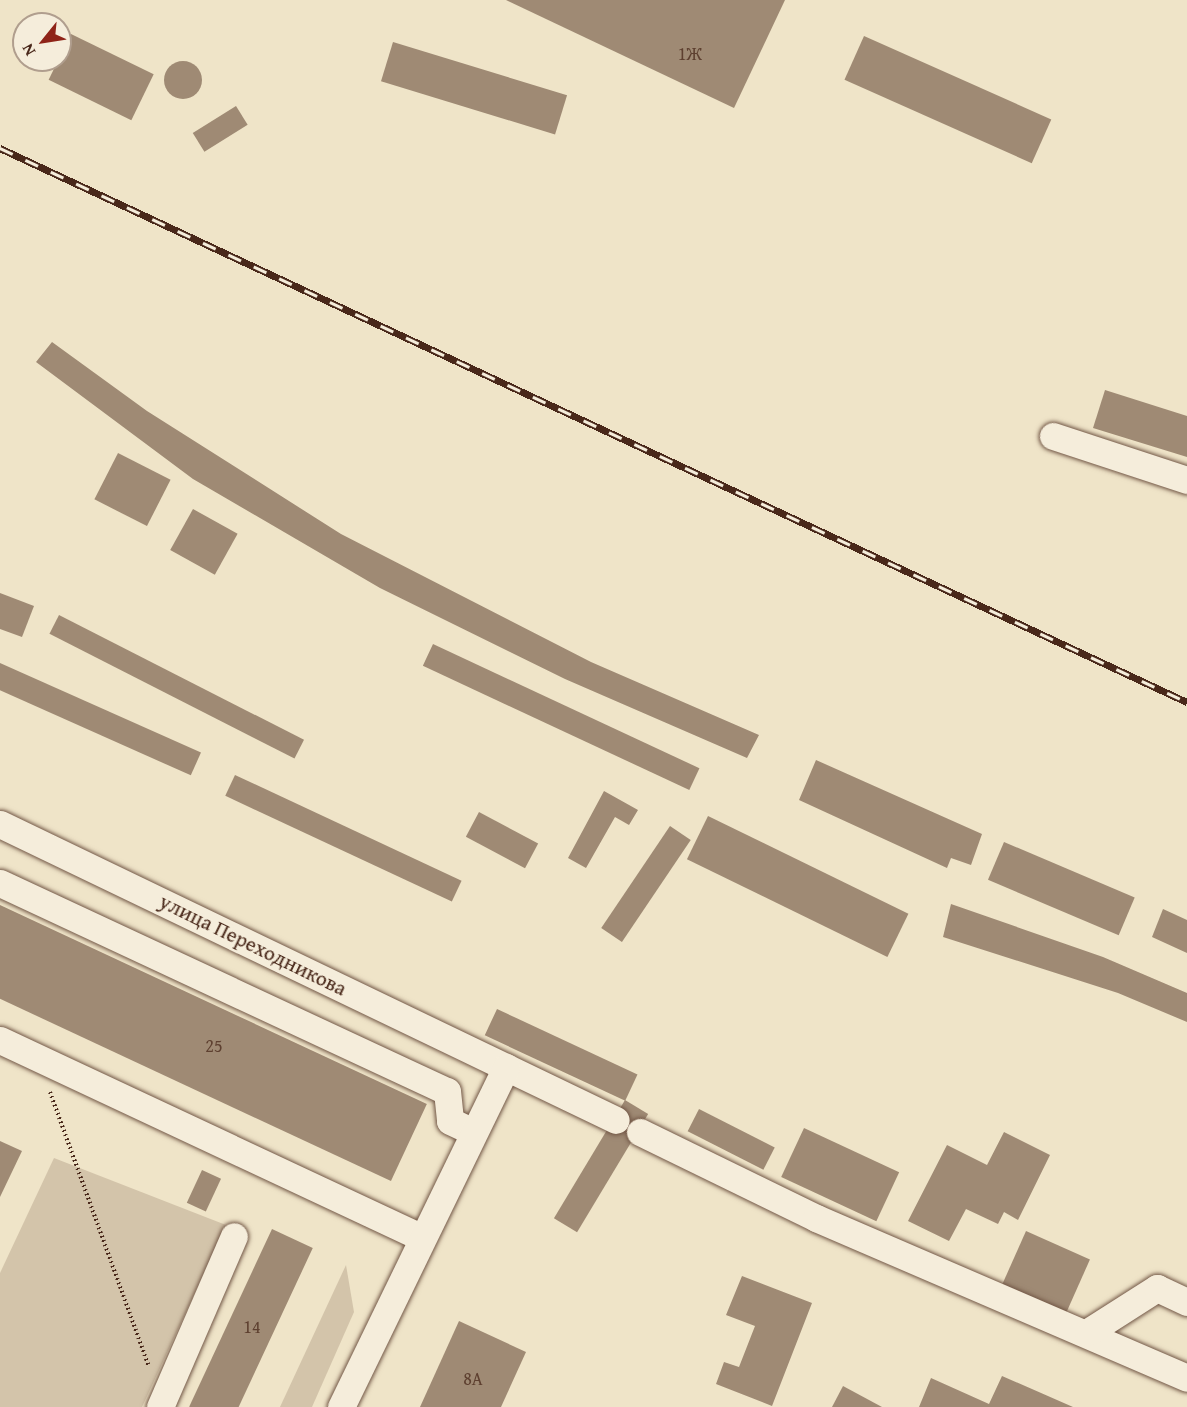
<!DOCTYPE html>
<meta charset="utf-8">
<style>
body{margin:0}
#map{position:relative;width:1187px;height:1407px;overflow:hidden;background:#efe4c8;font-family:"Gentium Book Plus",serif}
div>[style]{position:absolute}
.green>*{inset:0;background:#d3c4aa}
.building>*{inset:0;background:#9f8a74;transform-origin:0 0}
.round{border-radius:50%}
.path>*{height:4px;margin-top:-2px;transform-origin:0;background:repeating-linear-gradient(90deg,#49281a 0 1.5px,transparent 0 4.5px)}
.roads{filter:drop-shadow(0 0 2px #725746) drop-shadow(0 0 2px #725746)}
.minor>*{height:27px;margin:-13.5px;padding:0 13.5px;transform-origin:13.5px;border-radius:13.5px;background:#f5eddb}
.rail>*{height:7px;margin-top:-3.5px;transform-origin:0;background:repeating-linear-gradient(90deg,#f5eddb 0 14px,#49281a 0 28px);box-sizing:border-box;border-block:2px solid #49281a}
span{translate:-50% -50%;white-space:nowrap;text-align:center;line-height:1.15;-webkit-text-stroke:4.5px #f5eddb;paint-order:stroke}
.number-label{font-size:18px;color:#5e4030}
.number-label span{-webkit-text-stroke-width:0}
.street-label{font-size:21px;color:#49281a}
.north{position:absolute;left:12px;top:12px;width:60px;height:60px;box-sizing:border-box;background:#f5eddb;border:2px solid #b09e8e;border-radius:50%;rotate:240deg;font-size:16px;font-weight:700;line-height:24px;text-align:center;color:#49281a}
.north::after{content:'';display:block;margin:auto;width:21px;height:27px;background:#8f2418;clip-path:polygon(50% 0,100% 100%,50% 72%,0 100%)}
</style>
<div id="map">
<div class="green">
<div style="clip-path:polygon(54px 1158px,226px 1225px,142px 1407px,0 1407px,0 1273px)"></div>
<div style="clip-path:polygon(346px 1265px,354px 1312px,312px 1407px,280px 1407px)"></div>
</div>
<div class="building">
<div style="clip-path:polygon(506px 0,785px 0,734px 108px)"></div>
<div style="left:71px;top:34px;width:92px;height:51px;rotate:26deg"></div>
<div style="left:864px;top:36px;width:205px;height:48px;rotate:24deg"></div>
<div style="left:393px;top:42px;width:182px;height:41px;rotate:17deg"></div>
<div class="round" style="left:164px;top:61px;width:38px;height:38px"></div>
<div style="left:236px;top:106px;width:22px;height:51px;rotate:58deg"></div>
<div style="clip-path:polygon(52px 342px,147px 411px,341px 534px,591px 662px,759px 735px,747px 758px,565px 679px,380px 588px,193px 479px,36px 362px)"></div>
<div style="clip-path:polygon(1105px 390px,1187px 416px,1187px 457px,1093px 428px)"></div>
<div style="left:118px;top:453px;width:59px;height:52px;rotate:27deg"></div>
<div style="left:193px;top:509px;width:51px;height:47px;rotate:29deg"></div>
<div style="clip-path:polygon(0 593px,34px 606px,22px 637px,0 629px)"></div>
<div style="left:59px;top:615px;width:275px;height:21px;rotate:27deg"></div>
<div style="left:433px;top:644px;width:294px;height:24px;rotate:25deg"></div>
<div style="left:0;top:663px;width:220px;height:25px;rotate:24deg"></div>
<div style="clip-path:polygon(816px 760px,982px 834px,971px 865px,951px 858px,947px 868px,799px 800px)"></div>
<div style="left:235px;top:775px;width:250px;height:23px;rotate:25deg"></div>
<div style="clip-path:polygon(604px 791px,638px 810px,629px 825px,615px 817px,586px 868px,568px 858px)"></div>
<div style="left:479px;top:812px;width:67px;height:28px;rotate:28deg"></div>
<div style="left:708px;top:816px;width:223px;height:48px;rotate:26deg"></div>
<div style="left:670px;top:826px;width:25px;height:123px;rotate:34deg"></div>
<div style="left:1004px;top:842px;width:142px;height:41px;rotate:23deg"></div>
<div style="clip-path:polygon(951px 904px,1103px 957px,1187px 993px,1187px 1022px,1118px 993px,943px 937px)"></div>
<div style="left:0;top:905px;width:471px;height:85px;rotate:25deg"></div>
<div style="clip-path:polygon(1163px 909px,1187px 920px,1187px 953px,1152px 937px)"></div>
<div style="left:497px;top:1009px;width:155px;height:29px;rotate:25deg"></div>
<div style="left:625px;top:1100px;width:27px;height:138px;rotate:31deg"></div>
<div style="left:699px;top:1109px;width:85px;height:25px;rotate:27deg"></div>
<div style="left:804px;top:1128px;width:105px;height:54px;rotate:25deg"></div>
<div style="clip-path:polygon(1004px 1132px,1050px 1155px,1018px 1220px,1004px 1212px,998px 1224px,966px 1209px,949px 1241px,908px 1221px,947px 1145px,987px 1165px)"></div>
<div style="clip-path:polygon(0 1141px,22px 1151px,0 1197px)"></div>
<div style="left:202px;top:1170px;width:21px;height:36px;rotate:25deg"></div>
<div style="left:272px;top:1229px;width:45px;height:196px;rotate:25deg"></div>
<div style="left:1026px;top:1231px;width:70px;height:61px;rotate:24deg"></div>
<div style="clip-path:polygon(742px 1276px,812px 1303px,772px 1406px,716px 1384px,724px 1362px,739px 1367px,755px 1326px,726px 1315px)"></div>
<div style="clip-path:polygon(459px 1321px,526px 1352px,501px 1407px,420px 1407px)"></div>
<div style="clip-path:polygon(1002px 1376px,1073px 1407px,919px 1407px,931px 1378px,989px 1404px)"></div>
<div style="clip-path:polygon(843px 1386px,882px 1407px,832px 1407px)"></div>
</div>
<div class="path">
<div style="left:50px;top:1092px;width:292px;rotate:70.2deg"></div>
</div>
<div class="roads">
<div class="minor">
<div style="left:1053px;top:436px;width:141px;rotate:18.2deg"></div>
<div style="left:0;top:824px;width:683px;rotate:25.67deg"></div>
<div style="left:0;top:883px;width:493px;rotate:25deg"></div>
<div style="left:447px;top:1091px;width:30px;rotate:84deg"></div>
<div style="left:450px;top:1121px;width:26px;rotate:25deg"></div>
<div style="left:0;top:1040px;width:465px;rotate:25.1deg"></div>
<div style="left:640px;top:1132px;width:196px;rotate:26deg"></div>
<div style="left:816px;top:1218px;width:404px;rotate:23.3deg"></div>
<div style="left:1088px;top:1332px;width:82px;rotate:-32.5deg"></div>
<div style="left:1157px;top:1288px;width:33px;rotate:25deg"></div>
<div style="left:160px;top:1407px;width:186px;rotate:-66.6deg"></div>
<div style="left:341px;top:1407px;width:378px;rotate:-64.1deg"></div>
</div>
</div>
<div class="rail">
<div style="left:0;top:148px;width:1310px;rotate:25.02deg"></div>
</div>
<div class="number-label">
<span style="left:690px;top:54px">1Ж</span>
<span style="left:214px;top:1046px">25</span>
<span style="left:252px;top:1327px">14</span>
<span style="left:473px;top:1379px">8А</span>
</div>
<div class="street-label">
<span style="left:253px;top:945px;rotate:26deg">улица Переходникова</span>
</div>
<div class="north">N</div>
</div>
